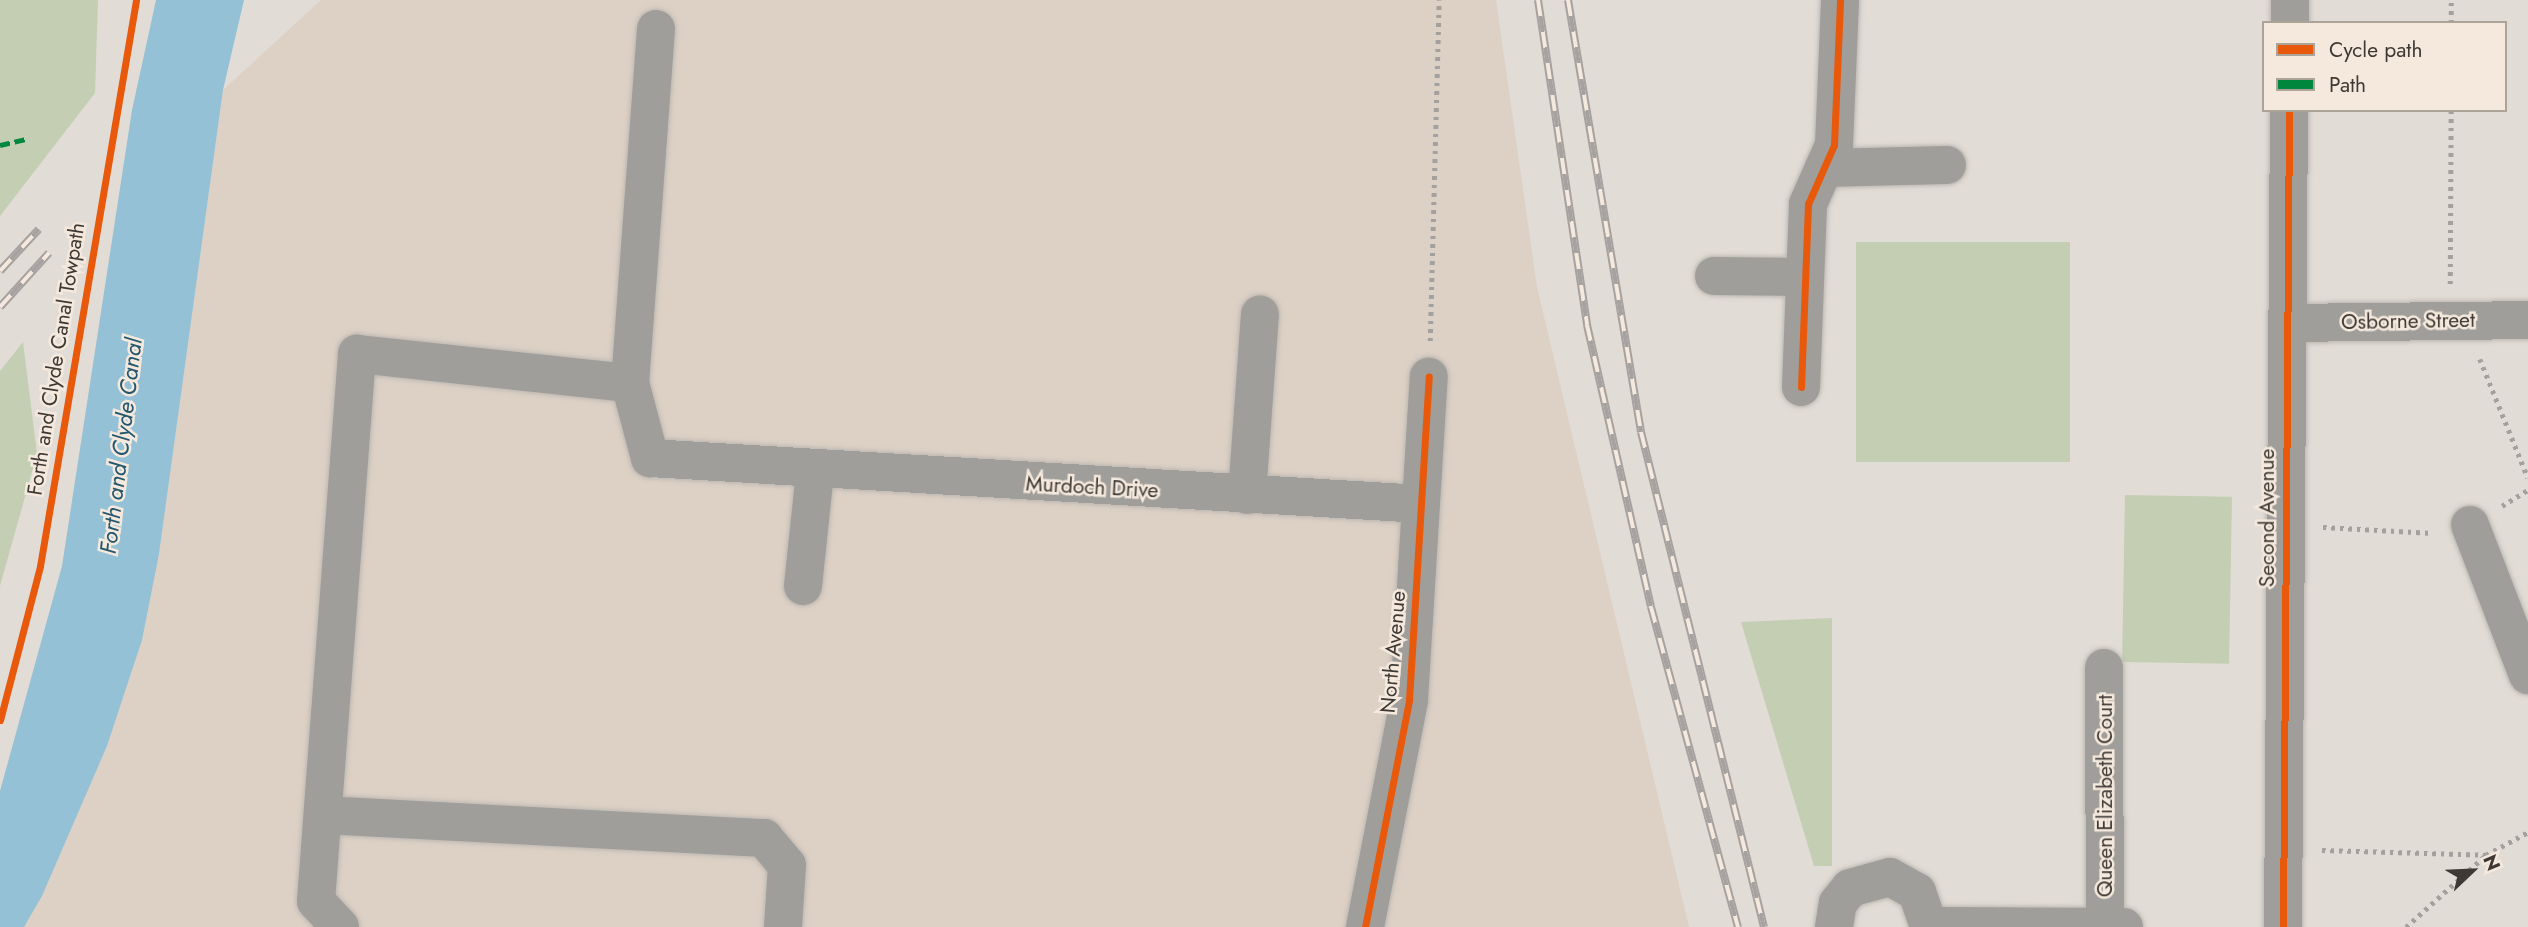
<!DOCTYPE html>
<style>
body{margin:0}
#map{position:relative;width:2528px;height:927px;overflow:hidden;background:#e2dcd6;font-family:Jost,sans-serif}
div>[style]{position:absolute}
.built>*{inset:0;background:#ddd1c5}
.green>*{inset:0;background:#c4ceb3;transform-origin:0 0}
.water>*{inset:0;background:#94c1d5}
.path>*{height:4.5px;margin-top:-2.25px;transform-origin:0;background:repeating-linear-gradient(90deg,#a4a09e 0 3.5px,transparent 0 8.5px)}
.roads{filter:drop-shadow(0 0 2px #bdb8b3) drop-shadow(0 0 2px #bdb8b3)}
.minor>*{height:38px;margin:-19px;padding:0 19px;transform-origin:19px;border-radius:19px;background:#a09e9a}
.rail>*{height:8px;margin-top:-4px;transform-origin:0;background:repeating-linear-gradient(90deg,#f5e9dd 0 16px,#a6a29f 0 32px);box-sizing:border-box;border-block:2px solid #a6a29f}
.quiet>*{height:5px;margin-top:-2.5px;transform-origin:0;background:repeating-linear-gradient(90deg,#00873e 0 10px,transparent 0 15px)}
.cycleway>*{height:7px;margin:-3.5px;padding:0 3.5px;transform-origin:3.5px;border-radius:3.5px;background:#e8590c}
span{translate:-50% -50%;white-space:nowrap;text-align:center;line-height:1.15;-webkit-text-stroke:5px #f5e9dd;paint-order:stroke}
.street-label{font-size:21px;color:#3e3934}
.water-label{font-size:23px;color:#22576e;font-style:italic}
.legend{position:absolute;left:2262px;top:21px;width:245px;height:91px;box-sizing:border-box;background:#f5e9dd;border:2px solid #aca399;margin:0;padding:9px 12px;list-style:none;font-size:21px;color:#3e3934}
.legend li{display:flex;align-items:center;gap:14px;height:35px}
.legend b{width:35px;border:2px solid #aca399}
.north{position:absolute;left:2437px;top:836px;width:70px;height:70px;-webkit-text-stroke:5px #f5e9dd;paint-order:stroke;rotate:67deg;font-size:19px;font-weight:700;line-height:28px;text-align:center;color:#3e3934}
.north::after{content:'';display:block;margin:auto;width:24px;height:32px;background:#3e3934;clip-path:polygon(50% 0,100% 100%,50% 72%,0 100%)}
</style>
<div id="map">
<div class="built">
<div style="clip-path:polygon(321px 0,1496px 0,1537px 287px,1689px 927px,24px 927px,107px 746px,159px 554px,223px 90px)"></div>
</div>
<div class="green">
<div style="clip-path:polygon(0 0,98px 0,95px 93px,0 216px)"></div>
<div style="left:2070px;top:242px;width:220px;height:214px;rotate:90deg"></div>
<div style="clip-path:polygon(23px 342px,37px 454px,0 586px,0 371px)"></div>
<div style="left:2125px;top:495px;width:107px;height:167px;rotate:1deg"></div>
<div style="clip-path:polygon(1832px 618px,1832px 866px,1814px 866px,1741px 622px)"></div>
</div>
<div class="water">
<div style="clip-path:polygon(156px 0,244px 0,223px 90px,159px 554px,142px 640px,107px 746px,42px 896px,24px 927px,0 927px,0 791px,62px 566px,132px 110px)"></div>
</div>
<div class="path">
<div style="left:2451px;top:23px;width:23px;rotate:-90deg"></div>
<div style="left:2450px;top:284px;width:174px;rotate:-89.7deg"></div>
<div style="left:1430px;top:341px;width:341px;rotate:-88.5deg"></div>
<div style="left:2480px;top:359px;width:128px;rotate:68deg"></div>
<div style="left:2502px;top:506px;width:31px;rotate:-32deg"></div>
<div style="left:2323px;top:527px;width:110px;rotate:3.1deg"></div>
<div style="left:2322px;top:850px;width:164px;rotate:1.7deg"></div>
<div style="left:2486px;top:855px;width:48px;rotate:-28.7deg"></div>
<div style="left:2406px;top:927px;width:108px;rotate:-42deg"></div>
</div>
<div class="roads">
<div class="minor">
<div style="left:2290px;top:23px;width:23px;rotate:-90deg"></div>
<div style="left:656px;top:29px;width:355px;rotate:94.2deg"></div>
<div style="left:630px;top:383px;width:78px;rotate:75.1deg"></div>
<div style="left:650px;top:458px;width:772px;rotate:3.41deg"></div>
<div style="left:1824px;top:168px;width:123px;rotate:-1.4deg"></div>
<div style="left:1714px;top:276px;width:90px;rotate:0.6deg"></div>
<div style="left:2288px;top:323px;width:240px;rotate:-0.7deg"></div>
<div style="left:1801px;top:387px;width:183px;rotate:-87.8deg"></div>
<div style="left:1808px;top:204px;width:64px;rotate:-66.2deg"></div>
<div style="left:1834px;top:145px;width:145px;rotate:-87.6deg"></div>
<div style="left:1247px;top:495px;width:181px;rotate:-85.9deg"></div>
<div style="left:2470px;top:525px;width:161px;rotate:68.9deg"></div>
<div style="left:803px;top:586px;width:115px;rotate:-84deg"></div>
<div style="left:2104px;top:668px;width:257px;rotate:89.8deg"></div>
<div style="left:323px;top:815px;width:442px;rotate:3deg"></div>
<div style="left:764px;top:838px;width:35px;rotate:50deg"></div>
<div style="left:787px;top:865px;width:62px;rotate:93.7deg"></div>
<div style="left:1930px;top:926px;width:194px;rotate:0.3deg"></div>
<div style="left:340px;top:927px;width:35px;rotate:-133deg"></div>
<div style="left:316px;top:901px;width:549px;rotate:-85.71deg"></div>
<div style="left:357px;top:354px;width:275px;rotate:6.1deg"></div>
<div style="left:1365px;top:927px;width:231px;rotate:-79deg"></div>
<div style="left:1409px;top:700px;width:324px;rotate:-86.5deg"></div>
<div style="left:1834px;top:927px;width:24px;rotate:-81deg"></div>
<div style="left:1838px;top:903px;width:19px;rotate:-51deg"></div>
<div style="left:1850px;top:888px;width:41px;rotate:-15.4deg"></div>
<div style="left:1890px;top:877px;width:31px;rotate:29deg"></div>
<div style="left:1917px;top:892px;width:37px;rotate:71deg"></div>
<div style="left:2283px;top:927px;width:817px;rotate:-89.58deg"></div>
</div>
</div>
<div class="rail">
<div style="left:1538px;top:0;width:329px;rotate:81.4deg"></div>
<div style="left:1587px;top:325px;width:289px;rotate:77.2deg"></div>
<div style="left:1651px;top:607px;width:332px;rotate:74.8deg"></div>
<div style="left:1568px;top:0;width:438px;rotate:80.4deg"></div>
<div style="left:1641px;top:432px;width:510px;rotate:76.05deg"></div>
<div style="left:0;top:271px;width:57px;rotate:-47.1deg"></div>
<div style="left:0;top:307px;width:73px;rotate:-47.8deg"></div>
</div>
<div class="quiet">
<div style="left:0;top:145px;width:26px;rotate:-13deg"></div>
</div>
<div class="cycleway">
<div style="left:1801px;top:387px;width:183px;rotate:-87.8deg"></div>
<div style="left:1808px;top:204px;width:64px;rotate:-66.2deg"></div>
<div style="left:1834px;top:145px;width:145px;rotate:-87.6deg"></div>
<div style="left:0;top:720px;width:159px;rotate:-75.4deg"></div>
<div style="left:40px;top:566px;width:574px;rotate:-80.37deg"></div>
<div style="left:1365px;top:927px;width:231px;rotate:-79deg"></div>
<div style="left:1409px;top:700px;width:324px;rotate:-86.5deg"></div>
<div style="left:2283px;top:927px;width:817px;rotate:-89.58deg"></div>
</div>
<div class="street-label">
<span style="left:2408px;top:321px;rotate:-1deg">Osborne Street</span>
<span style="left:56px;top:359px;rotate:-81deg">Forth and Clyde Canal Towpath</span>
<span style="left:1092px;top:487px;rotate:3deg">Murdoch Drive</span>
<span style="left:2267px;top:518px;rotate:-90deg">Second Avenue</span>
<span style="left:1393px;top:652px;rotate:-85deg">North Avenue</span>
<span style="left:2105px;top:796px;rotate:-90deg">Queen Elizabeth Court</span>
</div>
<div class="water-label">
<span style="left:121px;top:446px;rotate:-83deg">Forth and Clyde Canal</span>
</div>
<ul class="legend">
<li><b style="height:9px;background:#e8590c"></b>Cycle path</li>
<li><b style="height:9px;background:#00873e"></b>Path</li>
</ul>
<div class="north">N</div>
</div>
